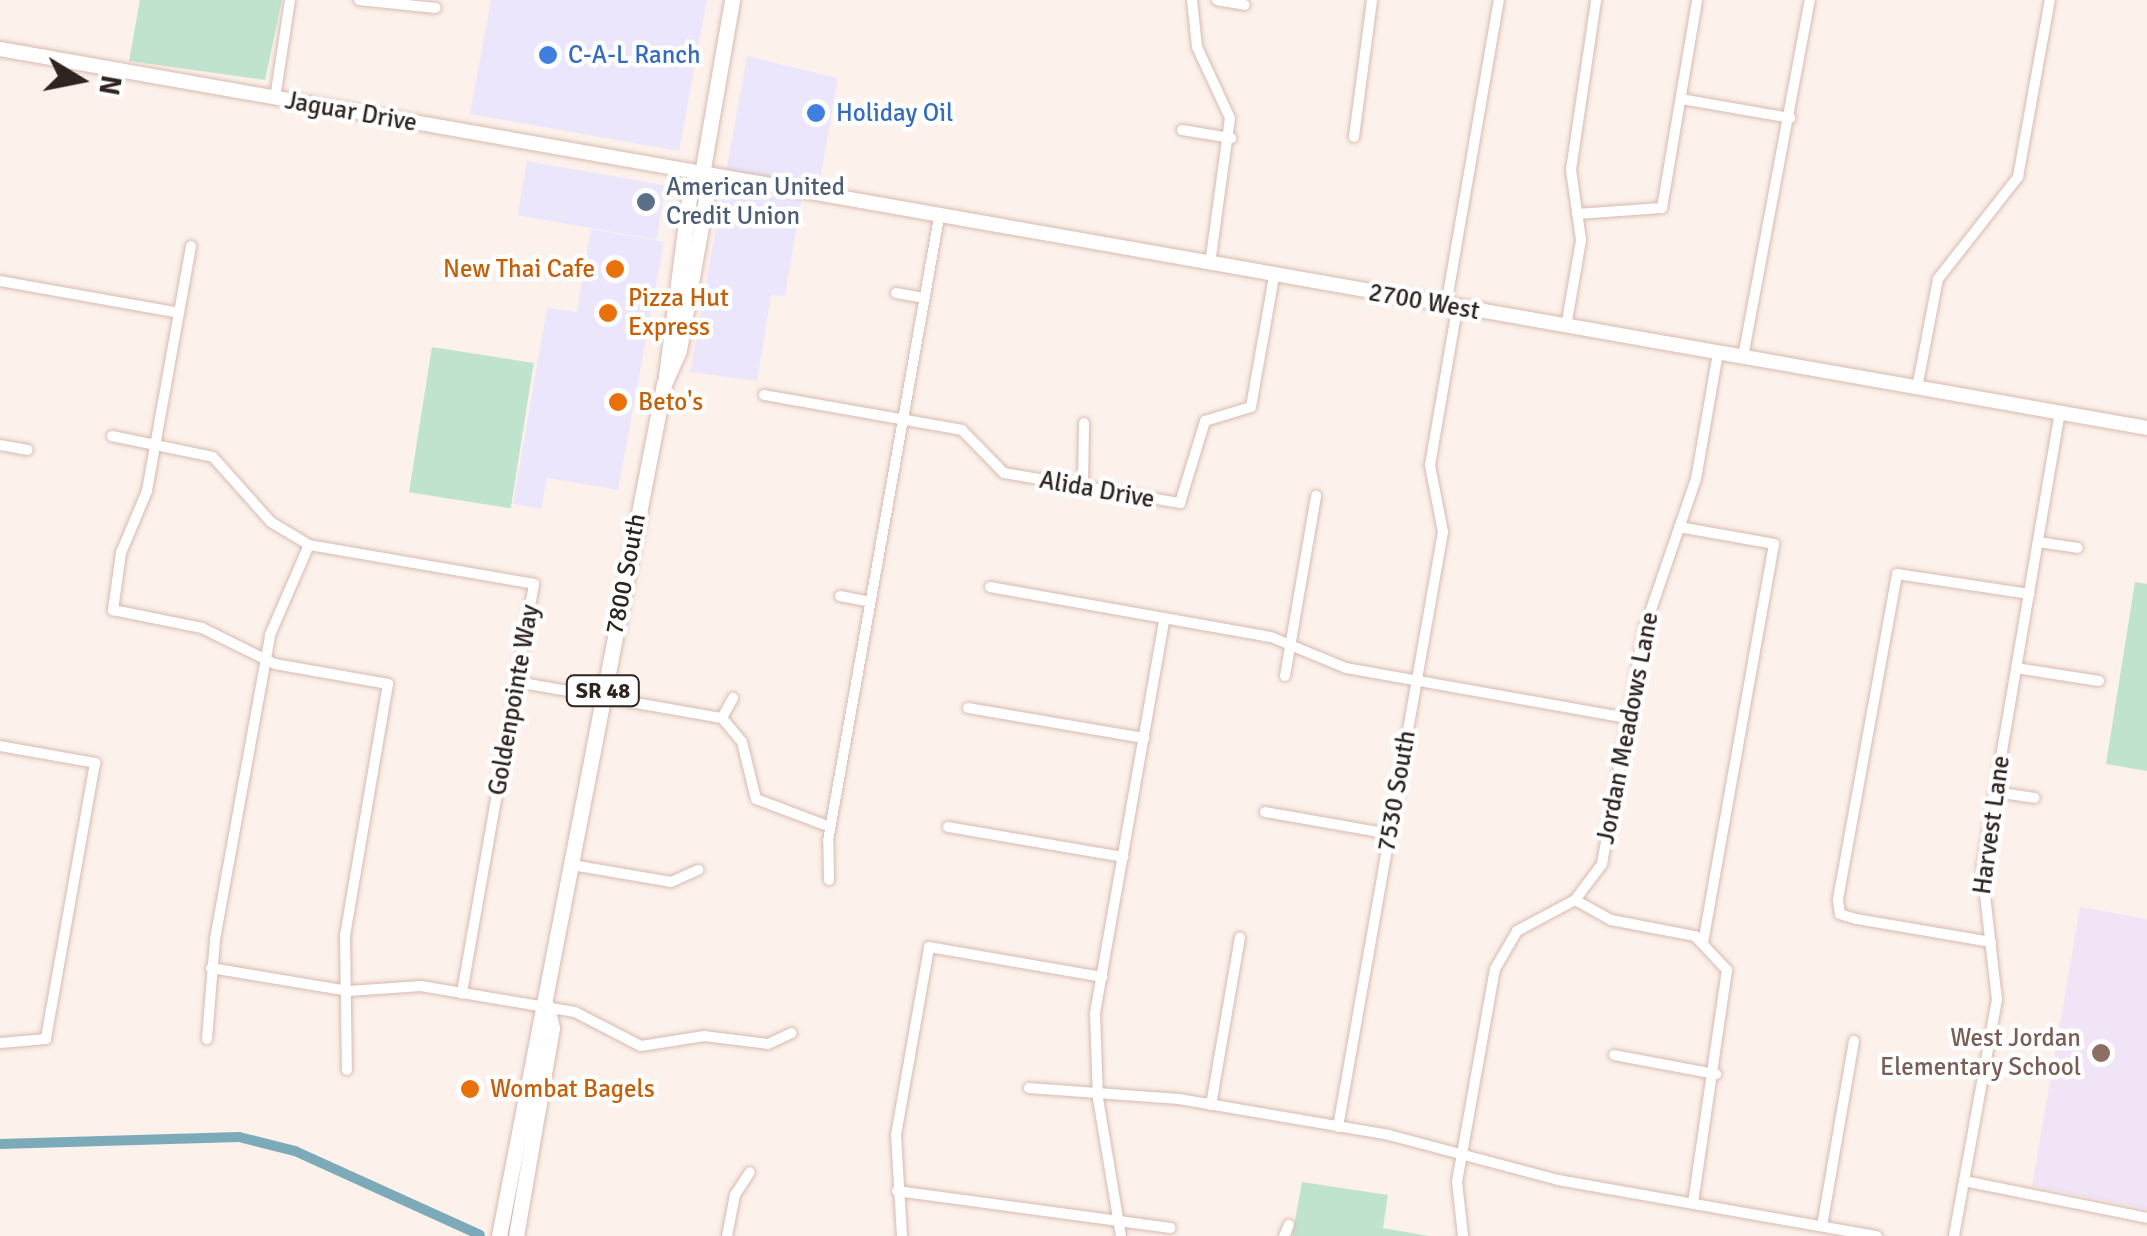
<!DOCTYPE html>
<style>
body{margin:0}
#map{position:relative;width:2147px;height:1236px;overflow:hidden;background:#fcf1eb;font-family:Signika,sans-serif}
div>[style]{position:absolute}
.commercial>*{inset:0;background:#ebe6fc;transform-origin:0 0}
.education>*{inset:0;background:#f2e4f7}
.green>*{inset:0;background:#c0e3ce;transform-origin:0 0}
.canal>*{height:10px;margin:-5px;padding:0 5px;transform-origin:5px;border-radius:5px;background:#7daab8}
.roads{filter:drop-shadow(0 0 2px #d7bbaf) drop-shadow(0 0 2px #d7bbaf)}
.street>*{height:10px;margin:-5px;padding:0 5px;transform-origin:5px;border-radius:5px;background:#fff}
.secondary>*{height:14px;margin:-7px;padding:0 7px;transform-origin:7px;border-radius:7px;background:#fff}
.primary>*{height:15px;margin:-7.5px;padding:0 7.5px;transform-origin:7.5px;border-radius:7.5px;background:#fff}
.dots>*{width:28px;height:28px;translate:-50% -50%;box-sizing:border-box;border:5px solid #fff;border-radius:50%}
span{translate:-50% -50%;white-space:nowrap;text-align:center;line-height:1.15;-webkit-text-stroke:9px #fff;paint-order:stroke}
.shield-label span{padding:2px 8px;background:#fff;border:2px solid;border-radius:8px;-webkit-text-stroke-width:0}
.shield-label{font-size:22px;color:#2f2420;font-weight:700}
.shop-label{font-size:25px;color:#366cbe}
.left{translate:0 -50%;text-align:left}
.street-label{font-size:25px;color:#2f2420}
.service-label{font-size:25px;color:#4e5e75}
.food-label{font-size:25px;color:#c56008}
.right{translate:-100% -50%;text-align:right}
.education-label{font-size:25px;color:#785e54}
.north{position:absolute;left:30px;top:30px;width:100px;height:100px;-webkit-text-stroke:8px #fff;paint-order:stroke;rotate:100deg;font-size:28px;font-weight:700;line-height:40px;text-align:center;color:#2f2420}
.north::after{content:'';display:block;margin:auto;width:35px;height:45px;background:#2f2420;clip-path:polygon(50% 0,100% 100%,50% 72%,0 100%)}
</style>
<div id="map">
<div class="commercial">
<div style="clip-path:polygon(491px 0,707px 0,679px 151px,470px 114px)"></div>
<div style="clip-path:polygon(747px 56px,838px 78px,820px 180px,805px 178px,785px 296px,771px 295px,757px 381px,690px 372px)"></div>
<div style="left:527px;top:161px;width:141px;height:55px;rotate:10deg"></div>
<div style="clip-path:polygon(591px 229px,664px 242px,618px 490px,547px 478px,541px 509px,513px 504px,547px 308px,577px 312px)"></div>
</div>
<div class="education">
<div style="clip-path:polygon(2080px 907px,2147px 919px,2147px 1209px,2032px 1186px)"></div>
</div>
<div class="green">
<div style="clip-path:polygon(140px 0,282px 0,265px 80px,129px 61px)"></div>
<div style="left:432px;top:347px;width:103px;height:147px;rotate:9deg"></div>
<div style="clip-path:polygon(2135px 582px,2147px 584px,2147px 771px,2106px 764px)"></div>
<div style="clip-path:polygon(1302px 1182px,1388px 1195px,1383px 1228px,1429px 1236px,1292px 1236px)"></div>
</div>
<div class="canal">
<div style="left:0;top:1144px;width:239px;rotate:-1.7deg"></div>
<div style="left:239px;top:1137px;width:58px;rotate:14deg"></div>
<div style="left:295px;top:1151px;width:203px;rotate:24.4deg"></div>
</div>
<div class="roads">
<div class="street">
<div style="left:359px;top:0;width:77px;rotate:5.9deg"></div>
<div style="left:1192px;top:0;width:47px;rotate:83.9deg"></div>
<div style="left:1197px;top:47px;width:78px;rotate:65.1deg"></div>
<div style="left:1230px;top:118px;width:147px;rotate:97.8deg"></div>
<div style="left:1217px;top:0;width:28px;rotate:10deg"></div>
<div style="left:275px;top:98px;width:99px;rotate:-81.3deg"></div>
<div style="left:1681px;top:99px;width:111px;rotate:9.9deg"></div>
<div style="left:1182px;top:130px;width:50px;rotate:9.3deg"></div>
<div style="left:1354px;top:137px;width:138px;rotate:-82.5deg"></div>
<div style="left:1577px;top:214px;width:85px;rotate:-4deg"></div>
<div style="left:1662px;top:208px;width:211px;rotate:-80.4deg"></div>
<div style="left:191px;top:246px;width:249px;rotate:100.2deg"></div>
<div style="left:147px;top:491px;width:67px;rotate:112.8deg"></div>
<div style="left:121px;top:553px;width:58px;rotate:98deg"></div>
<div style="left:113px;top:610px;width:91px;rotate:11.4deg"></div>
<div style="left:202px;top:628px;width:81px;rotate:26.3deg"></div>
<div style="left:275px;top:664px;width:115px;rotate:10deg"></div>
<div style="left:388px;top:684px;width:255px;rotate:99.7deg"></div>
<div style="left:345px;top:935px;width:135px;rotate:89.2deg"></div>
<div style="left:0;top:281px;width:182px;rotate:10.1deg"></div>
<div style="left:896px;top:293px;width:28px;rotate:10deg"></div>
<div style="left:1446px;top:306px;width:311px;rotate:-80.2deg"></div>
<div style="left:1566px;top:327px;width:88px;rotate:-80.2deg"></div>
<div style="left:1581px;top:240px;width:71px;rotate:-98.1deg"></div>
<div style="left:1571px;top:170px;width:172px;rotate:-81.6deg"></div>
<div style="left:1743px;top:357px;width:363px;rotate:-79.4deg"></div>
<div style="left:1917px;top:388px;width:111px;rotate:-79.1deg"></div>
<div style="left:1938px;top:279px;width:130px;rotate:-51.9deg"></div>
<div style="left:2018px;top:177px;width:180px;rotate:-79.8deg"></div>
<div style="left:764px;top:395px;width:201px;rotate:10deg"></div>
<div style="left:962px;top:430px;width:60px;rotate:45.7deg"></div>
<div style="left:1004px;top:473px;width:179px;rotate:9.7deg"></div>
<div style="left:1180px;top:503px;width:86px;rotate:-73deg"></div>
<div style="left:1205px;top:421px;width:48px;rotate:-16.9deg"></div>
<div style="left:1251px;top:407px;width:133px;rotate:-80deg"></div>
<div style="left:112px;top:436px;width:103px;rotate:11.7deg"></div>
<div style="left:213px;top:457px;width:87px;rotate:48.3deg"></div>
<div style="left:271px;top:522px;width:44px;rotate:31.2deg"></div>
<div style="left:309px;top:545px;width:228px;rotate:9.8deg"></div>
<div style="left:534px;top:584px;width:416px;rotate:100deg"></div>
<div style="left:0;top:445px;width:28px;rotate:10deg"></div>
<div style="left:1083px;top:488px;width:65px;rotate:-89.1deg"></div>
<div style="left:1679px;top:527px;width:97px;rotate:10.1deg"></div>
<div style="left:1774px;top:544px;width:403px;rotate:100.1deg"></div>
<div style="left:2038px;top:542px;width:40px;rotate:8.5deg"></div>
<div style="left:990px;top:587px;width:285px;rotate:10.1deg"></div>
<div style="left:1271px;top:637px;width:81px;rotate:22.5deg"></div>
<div style="left:1346px;top:668px;width:286px;rotate:10.1deg"></div>
<div style="left:840px;top:596px;width:31px;rotate:11deg"></div>
<div style="left:2016px;top:668px;width:84px;rotate:8.9deg"></div>
<div style="left:1285px;top:676px;width:183px;rotate:-80.2deg"></div>
<div style="left:517px;top:682px;width:208px;rotate:10deg"></div>
<div style="left:722px;top:718px;width:31px;rotate:50deg"></div>
<div style="left:742px;top:742px;width:59px;rotate:76.2deg"></div>
<div style="left:756px;top:799px;width:79px;rotate:20.7deg"></div>
<div style="left:968px;top:708px;width:179px;rotate:9.7deg"></div>
<div style="left:722px;top:718px;width:23px;rotate:-61deg"></div>
<div style="left:0;top:746px;width:97px;rotate:10.1deg"></div>
<div style="left:95px;top:763px;width:280px;rotate:100.1deg"></div>
<div style="left:46px;top:1039px;width:46px;rotate:175deg"></div>
<div style="left:1995px;top:792px;width:40px;rotate:8.5deg"></div>
<div style="left:1265px;top:812px;width:127px;rotate:10deg"></div>
<div style="left:948px;top:827px;width:178px;rotate:9.7deg"></div>
<div style="left:572px;top:865px;width:100px;rotate:9.7deg"></div>
<div style="left:671px;top:882px;width:30px;rotate:-24deg"></div>
<div style="left:829px;top:880px;width:39px;rotate:-91deg"></div>
<div style="left:828px;top:841px;width:634px;rotate:-79.91deg"></div>
<div style="left:1575px;top:900px;width:41px;rotate:29.1deg"></div>
<div style="left:1611px;top:920px;width:86px;rotate:10.8deg"></div>
<div style="left:1695px;top:936px;width:47px;rotate:46.7deg"></div>
<div style="left:1727px;top:970px;width:236px;rotate:98.3deg"></div>
<div style="left:1991px;top:942px;width:137px;rotate:-170.3deg"></div>
<div style="left:1856px;top:919px;width:17px;rotate:-163deg"></div>
<div style="left:1840px;top:914px;width:15px;rotate:-98deg"></div>
<div style="left:1838px;top:899px;width:330px;rotate:-79.7deg"></div>
<div style="left:1897px;top:574px;width:134px;rotate:8.6deg"></div>
<div style="left:211px;top:968px;width:140px;rotate:9.5deg"></div>
<div style="left:349px;top:991px;width:72px;rotate:-4deg"></div>
<div style="left:421px;top:986px;width:156px;rotate:9.6deg"></div>
<div style="left:575px;top:1012px;width:74px;rotate:27.3deg"></div>
<div style="left:641px;top:1046px;width:64px;rotate:-9deg"></div>
<div style="left:704px;top:1036px;width:64px;rotate:7.1deg"></div>
<div style="left:768px;top:1044px;width:26px;rotate:-25deg"></div>
<div style="left:207px;top:1039px;width:100px;rotate:-85.4deg"></div>
<div style="left:215px;top:939px;width:309px;rotate:-79.7deg"></div>
<div style="left:270px;top:635px;width:98px;rotate:-66.6deg"></div>
<div style="left:1614px;top:1055px;width:104px;rotate:10.6deg"></div>
<div style="left:1029px;top:1088px;width:150px;rotate:4.2deg"></div>
<div style="left:1179px;top:1099px;width:213px;rotate:9.7deg"></div>
<div style="left:1389px;top:1135px;width:175px;rotate:14.9deg"></div>
<div style="left:1558px;top:1180px;width:324px;rotate:10deg"></div>
<div style="left:1211px;top:1105px;width:170px;rotate:-80.2deg"></div>
<div style="left:1338px;top:1127px;width:604px;rotate:-79.99deg"></div>
<div style="left:1443px;top:532px;width:68px;rotate:-101deg"></div>
<div style="left:1430px;top:465px;width:159px;rotate:-80.2deg"></div>
<div style="left:1964px;top:1181px;width:187px;rotate:11.4deg"></div>
<div style="left:897px;top:1191px;width:276px;rotate:7.7deg"></div>
<div style="left:1822px;top:1226px;width:188px;rotate:-80.2deg"></div>
<div style="left:727px;top:1236px;width:42px;rotate:-79deg"></div>
<div style="left:735px;top:1195px;width:27px;rotate:-57deg"></div>
<div style="left:902px;top:1236px;width:101px;rotate:-93.4deg"></div>
<div style="left:896px;top:1135px;width:191px;rotate:-80deg"></div>
<div style="left:929px;top:947px;width:176px;rotate:9.8deg"></div>
<div style="left:1121px;top:1236px;width:139px;rotate:-99.5deg"></div>
<div style="left:1098px;top:1099px;width:86px;rotate:-92deg"></div>
<div style="left:1095px;top:1013px;width:401px;rotate:-80deg"></div>
<div style="left:1284px;top:1236px;width:12px;rotate:-66deg"></div>
<div style="left:1463px;top:1236px;width:54px;rotate:-96.3deg"></div>
<div style="left:1457px;top:1182px;width:216px;rotate:-79.9deg"></div>
<div style="left:1495px;top:969px;width:44px;rotate:-59.9deg"></div>
<div style="left:1517px;top:931px;width:66px;rotate:-28.1deg"></div>
<div style="left:1575px;top:900px;width:45px;rotate:-53.1deg"></div>
<div style="left:1602px;top:864px;width:238px;rotate:-79.8deg"></div>
<div style="left:1644px;top:630px;width:160px;rotate:-71deg"></div>
<div style="left:1696px;top:479px;width:128px;rotate:-80.1deg"></div>
<div style="left:1954px;top:1236px;width:240px;rotate:-79.7deg"></div>
<div style="left:1997px;top:1000px;width:133px;rotate:-96.5deg"></div>
<div style="left:1982px;top:868px;width:462px;rotate:-80.3deg"></div>
</div>
<div class="secondary">
<div style="left:0;top:49px;width:2180px;rotate:10.01deg"></div>
</div>
<div class="primary">
<div style="left:666px;top:376px;width:187px;rotate:-82.6deg"></div>
<div style="left:690px;top:191px;width:21px;rotate:-55deg"></div>
<div style="left:702px;top:174px;width:177px;rotate:-80.2deg"></div>
<div style="left:499px;top:1236px;width:868px;rotate:-79.04deg"></div>
<div style="left:664px;top:384px;width:37px;rotate:-66deg"></div>
<div style="left:679px;top:350px;width:159px;rotate:-79.9deg"></div>
<div style="left:707px;top:193px;width:20px;rotate:-105deg"></div>
<div style="left:516px;top:1236px;width:211px;rotate:-80.2deg"></div>
<div style="left:552px;top:1028px;width:22px;rotate:-103deg"></div>
</div>
</div>
<div class="dots">
<div style="left:548px;top:55px;background:#3f7fe0"></div>
<div style="left:816px;top:113px;background:#3f7fe0"></div>
<div style="left:646px;top:202px;background:#5c6f8a"></div>
<div style="left:615px;top:269px;background:#e8710a"></div>
<div style="left:608px;top:313px;background:#e8710a"></div>
<div style="left:618px;top:402px;background:#e8710a"></div>
<div style="left:2101px;top:1053px;background:#8d6e63"></div>
<div style="left:470px;top:1089px;background:#e8710a"></div>
</div>
<div class="shield-label">
<span style="left:603px;top:691px">SR 48</span>
</div>
<div class="shop-label">
<span class="left" style="left:568px;top:55px">C-A-L Ranch</span>
<span class="left" style="left:836px;top:113px">Holiday Oil</span>
</div>
<div class="street-label">
<span style="left:351px;top:112px;rotate:10deg">Jaguar Drive</span>
<span style="left:1424px;top:302px;rotate:10deg">2700 West</span>
<span style="left:1097px;top:490px;rotate:10deg">Alida Drive</span>
<span style="left:626px;top:574px;rotate:-79deg">7800 South</span>
<span style="left:514px;top:700px;rotate:-80deg">Goldenpointe Way</span>
<span style="left:1628px;top:728px;rotate:-79deg">Jordan Meadows Lane</span>
<span style="left:1397px;top:791px;rotate:-80deg">7530 South</span>
<span style="left:1992px;top:825px;rotate:-82deg">Harvest Lane</span>
</div>
<div class="service-label">
<span class="left" style="left:666px;top:202px">American United<br>Credit Union</span>
</div>
<div class="food-label">
<span class="right" style="left:595px;top:269px">New Thai Cafe</span>
<span class="left" style="left:628px;top:313px">Pizza Hut<br>Express</span>
<span class="left" style="left:638px;top:402px">Beto's</span>
<span class="left" style="left:490px;top:1089px">Wombat Bagels</span>
</div>
<div class="education-label">
<span class="right" style="left:2081px;top:1053px">West Jordan<br>Elementary School</span>
</div>
<div class="north">N</div>
</div>
